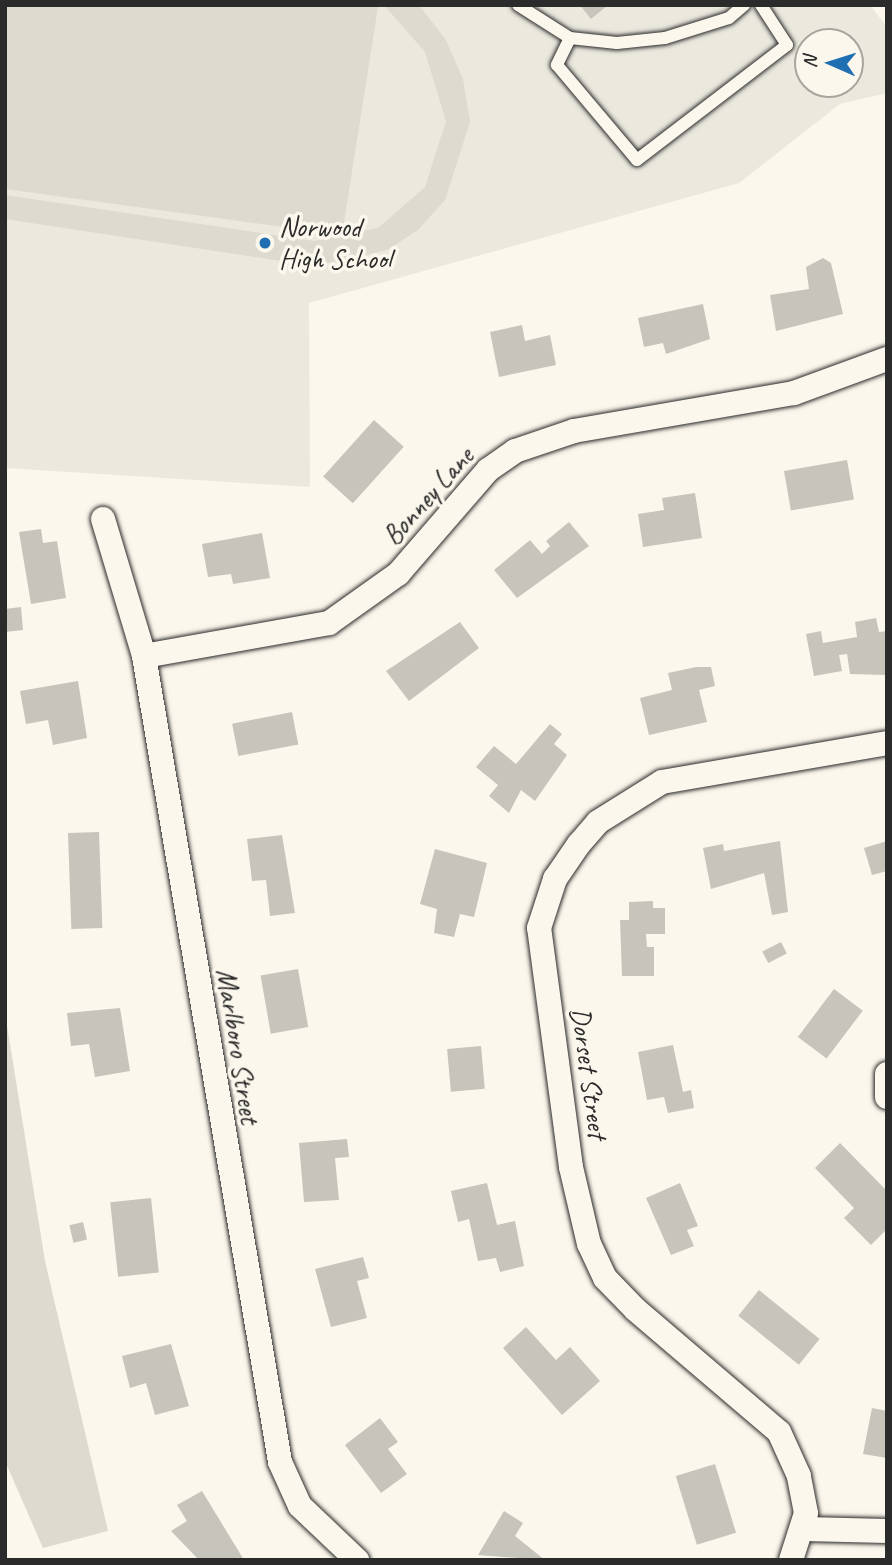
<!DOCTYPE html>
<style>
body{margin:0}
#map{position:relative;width:892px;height:1565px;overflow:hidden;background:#fbf7ec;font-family:Caveat,sans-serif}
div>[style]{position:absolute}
.built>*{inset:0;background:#ebe8de}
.green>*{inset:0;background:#dddad0}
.building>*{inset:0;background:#c7c4bc;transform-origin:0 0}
.roads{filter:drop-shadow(0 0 2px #2b2b2b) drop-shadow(0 0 2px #2b2b2b)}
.service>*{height:12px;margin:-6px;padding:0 6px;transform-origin:6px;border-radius:6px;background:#fbf7ec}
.minor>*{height:24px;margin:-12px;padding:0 12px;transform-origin:12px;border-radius:12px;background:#fbf7ec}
.dots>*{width:19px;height:19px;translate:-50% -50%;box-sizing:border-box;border:4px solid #fbf7ec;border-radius:50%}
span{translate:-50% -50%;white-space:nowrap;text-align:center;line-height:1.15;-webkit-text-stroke:7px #fbf7ec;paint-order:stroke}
.poi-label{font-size:28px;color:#2b2b2b}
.left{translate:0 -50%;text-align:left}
.street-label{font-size:28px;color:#2b2b2b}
.frame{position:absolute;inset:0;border:7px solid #2b2b2b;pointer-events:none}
.north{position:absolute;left:794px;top:28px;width:70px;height:70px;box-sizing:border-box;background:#fbf7ec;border:2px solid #a8a59f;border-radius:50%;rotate:273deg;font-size:19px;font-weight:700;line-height:28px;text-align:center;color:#2b2b2b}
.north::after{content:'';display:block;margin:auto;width:24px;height:32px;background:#1f6fb2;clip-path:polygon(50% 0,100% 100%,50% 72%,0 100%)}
</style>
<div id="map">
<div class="built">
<div style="clip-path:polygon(evenodd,5px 5px,870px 5px,887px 27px,887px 93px,840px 104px,739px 183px,309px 303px,310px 487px,5px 468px,5px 5px,808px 42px,850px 42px,850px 84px,808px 84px,808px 42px)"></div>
</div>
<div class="green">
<div style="clip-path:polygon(5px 5px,378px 7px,342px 235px,5px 189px)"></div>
<div style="clip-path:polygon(384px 5px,419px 5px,446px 40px,463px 79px,470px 122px,445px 200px,418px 230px,387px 250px,314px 266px,5px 219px,5px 195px,314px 241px,378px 228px,425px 187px,446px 121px,425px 52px)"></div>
<div style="clip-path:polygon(5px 1013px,45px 1261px,108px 1531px,43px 1548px,5px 1461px)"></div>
</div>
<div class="building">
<div style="clip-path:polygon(580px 5px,608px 5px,591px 19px)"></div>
<div style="clip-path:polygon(823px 258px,831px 263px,843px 314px,776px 331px,770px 295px,809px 289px,806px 267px)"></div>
<div style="clip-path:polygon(703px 304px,710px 339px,666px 354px,663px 343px,644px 347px,638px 318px)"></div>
<div style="clip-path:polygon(522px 325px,525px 341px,550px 335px,556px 365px,499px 377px,490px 332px)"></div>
<div style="left:374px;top:420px;width:40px;height:76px;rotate:42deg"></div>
<div style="left:847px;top:460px;width:40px;height:64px;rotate:80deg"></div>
<div style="clip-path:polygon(695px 493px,702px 538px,643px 547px,638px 514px,664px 510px,662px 498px)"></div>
<div style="clip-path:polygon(569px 522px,589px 546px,517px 598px,494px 570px,530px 540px,542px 554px,550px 546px,546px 541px)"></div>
<div style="clip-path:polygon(41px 529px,43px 543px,57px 541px,66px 598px,31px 604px,19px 532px)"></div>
<div style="clip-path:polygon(262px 533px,270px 578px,233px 584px,231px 574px,208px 577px,202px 544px)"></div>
<div style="clip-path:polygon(21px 607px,23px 630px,5px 632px,5px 609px)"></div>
<div style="clip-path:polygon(876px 618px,879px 632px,887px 631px,887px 675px,850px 674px,847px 654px,839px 655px,842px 671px,814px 676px,806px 634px,821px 631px,823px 643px,857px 637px,855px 622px)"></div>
<div style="clip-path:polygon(460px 622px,479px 648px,409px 701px,386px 671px)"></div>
<div style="clip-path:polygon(696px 667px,711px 667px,715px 686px,699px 690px,707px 722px,649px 735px,640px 698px,672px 690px,668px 673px)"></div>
<div style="clip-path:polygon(78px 681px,87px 738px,53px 745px,48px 720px,26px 724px,20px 691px)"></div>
<div style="left:292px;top:712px;width:33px;height:61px;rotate:79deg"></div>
<div style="clip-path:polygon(550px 724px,562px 734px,554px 744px,567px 755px,535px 801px,521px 790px,509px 813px,489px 796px,498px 785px,476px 767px,494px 746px,516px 764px)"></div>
<div style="left:99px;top:832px;width:96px;height:31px;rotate:88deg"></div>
<div style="clip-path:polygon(282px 835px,295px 913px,270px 916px,266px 880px,252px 881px,247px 839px)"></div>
<div style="clip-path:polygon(780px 841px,788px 912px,772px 915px,764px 873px,711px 889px,703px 848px,723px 844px,724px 851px)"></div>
<div style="clip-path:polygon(887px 841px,887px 871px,872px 875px,864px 848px)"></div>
<div style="clip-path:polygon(435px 849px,487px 863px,474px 917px,460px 914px,454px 937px,434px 933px,437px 909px,420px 904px)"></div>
<div style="clip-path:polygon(653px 901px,653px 908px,665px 908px,665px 934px,646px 934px,647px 947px,654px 947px,654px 976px,622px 976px,620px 920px,629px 920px,629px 902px)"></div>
<div style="left:781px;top:942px;width:13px;height:21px;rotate:63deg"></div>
<div style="left:298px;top:969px;width:59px;height:38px;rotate:80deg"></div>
<div style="left:834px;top:989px;width:36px;height:60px;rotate:37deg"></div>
<div style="clip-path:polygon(120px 1008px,130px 1071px,95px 1077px,89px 1044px,71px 1046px,67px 1013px)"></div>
<div style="clip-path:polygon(673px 1045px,683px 1092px,691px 1090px,694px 1108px,668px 1113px,664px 1097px,647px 1100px,638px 1052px)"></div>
<div style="left:481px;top:1046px;width:43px;height:34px;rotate:85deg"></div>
<div style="clip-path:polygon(347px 1139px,349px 1157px,335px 1158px,339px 1200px,304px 1202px,299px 1143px)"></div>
<div style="clip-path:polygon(840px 1143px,887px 1191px,887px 1229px,871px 1245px,844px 1218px,854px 1208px,815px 1168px)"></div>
<div style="clip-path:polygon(487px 1183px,497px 1225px,515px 1221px,524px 1266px,500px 1272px,496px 1258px,478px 1261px,469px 1219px,458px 1222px,451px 1191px)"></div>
<div style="clip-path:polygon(680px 1183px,698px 1226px,687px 1230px,694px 1246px,671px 1255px,646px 1198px)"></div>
<div style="left:151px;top:1198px;width:75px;height:41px;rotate:84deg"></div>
<div style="left:83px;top:1222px;width:18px;height:14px;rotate:77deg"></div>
<div style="clip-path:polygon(363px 1257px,369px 1278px,357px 1281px,367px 1318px,331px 1327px,315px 1269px)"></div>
<div style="left:759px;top:1290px;width:78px;height:33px;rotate:39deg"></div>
<div style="clip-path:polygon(526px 1327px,556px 1360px,570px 1347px,600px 1381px,562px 1415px,503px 1348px)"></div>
<div style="clip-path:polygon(171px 1344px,189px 1406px,155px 1415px,146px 1383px,130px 1388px,122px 1356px)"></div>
<div style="clip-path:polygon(872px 1408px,887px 1411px,887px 1458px,863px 1454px)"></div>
<div style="clip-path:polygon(380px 1418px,398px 1442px,388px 1449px,407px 1474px,381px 1493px,345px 1445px)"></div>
<div style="left:715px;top:1464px;width:72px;height:41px;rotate:73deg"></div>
<div style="clip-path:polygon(202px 1491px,244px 1560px,199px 1560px,171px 1531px,187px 1521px,177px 1505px)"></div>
<div style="clip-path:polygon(504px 1511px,523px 1523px,515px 1536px,545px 1560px,478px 1555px)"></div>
</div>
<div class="roads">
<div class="service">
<div style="left:518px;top:5px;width:62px;rotate:32.4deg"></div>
<div style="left:570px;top:38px;width:47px;rotate:6.1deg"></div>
<div style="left:617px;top:43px;width:48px;rotate:-5.9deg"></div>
<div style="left:665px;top:38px;width:67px;rotate:-17.4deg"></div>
<div style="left:729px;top:18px;width:20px;rotate:-41deg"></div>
<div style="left:570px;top:38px;width:30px;rotate:116deg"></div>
<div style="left:557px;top:65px;width:124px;rotate:49.9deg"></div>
<div style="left:637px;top:160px;width:189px;rotate:-37.5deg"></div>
<div style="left:787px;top:45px;width:48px;rotate:-123deg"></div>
</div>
<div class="minor">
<div style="left:103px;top:519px;width:143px;rotate:73.3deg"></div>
<div style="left:144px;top:656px;width:817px;rotate:80.42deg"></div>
<div style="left:280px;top:1462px;width:48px;rotate:65.6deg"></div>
<div style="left:300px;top:1506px;width:79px;rotate:43.5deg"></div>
<div style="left:144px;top:656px;width:188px;rotate:-10.1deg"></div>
<div style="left:329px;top:623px;width:85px;rotate:-35.4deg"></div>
<div style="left:398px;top:574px;width:138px;rotate:-49.1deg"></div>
<div style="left:488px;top:470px;width:33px;rotate:-35deg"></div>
<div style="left:515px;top:451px;width:62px;rotate:-18.7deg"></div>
<div style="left:574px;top:431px;width:223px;rotate:-9.8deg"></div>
<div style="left:794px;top:393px;width:99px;rotate:-20.1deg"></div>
<div style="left:887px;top:1074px;width:23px;rotate:90deg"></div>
<div style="left:805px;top:1529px;width:82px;rotate:1.4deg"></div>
<div style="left:791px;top:1560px;width:49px;rotate:-72.3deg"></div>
<div style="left:806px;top:1513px;width:38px;rotate:-101deg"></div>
<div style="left:799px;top:1476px;width:48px;rotate:-114.4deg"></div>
<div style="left:779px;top:1432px;width:189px;rotate:-139.5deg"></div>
<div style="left:635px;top:1309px;width:43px;rotate:-134.1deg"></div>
<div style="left:605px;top:1278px;width:38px;rotate:-115deg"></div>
<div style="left:589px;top:1244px;width:79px;rotate:-103.2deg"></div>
<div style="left:571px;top:1167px;width:241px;rotate:-97.6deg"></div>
<div style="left:539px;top:928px;width:52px;rotate:-71.9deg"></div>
<div style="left:555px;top:879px;width:42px;rotate:-55.6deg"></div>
<div style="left:579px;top:844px;width:29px;rotate:-49deg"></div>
<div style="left:598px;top:822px;width:75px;rotate:-32deg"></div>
<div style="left:662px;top:782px;width:228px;rotate:-9.8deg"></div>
</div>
</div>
<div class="dots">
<div style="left:265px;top:243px;background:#1f6fb2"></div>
</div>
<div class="poi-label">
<span class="left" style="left:279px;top:243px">Norwood<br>High School</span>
</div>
<div class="street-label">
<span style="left:428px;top:496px;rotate:-48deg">Bonney Lane</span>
<span style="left:238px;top:1046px;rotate:81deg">Marlboro Street</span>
<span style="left:589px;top:1073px;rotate:82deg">Dorset Street</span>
</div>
<div class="frame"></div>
<div class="north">N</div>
</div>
